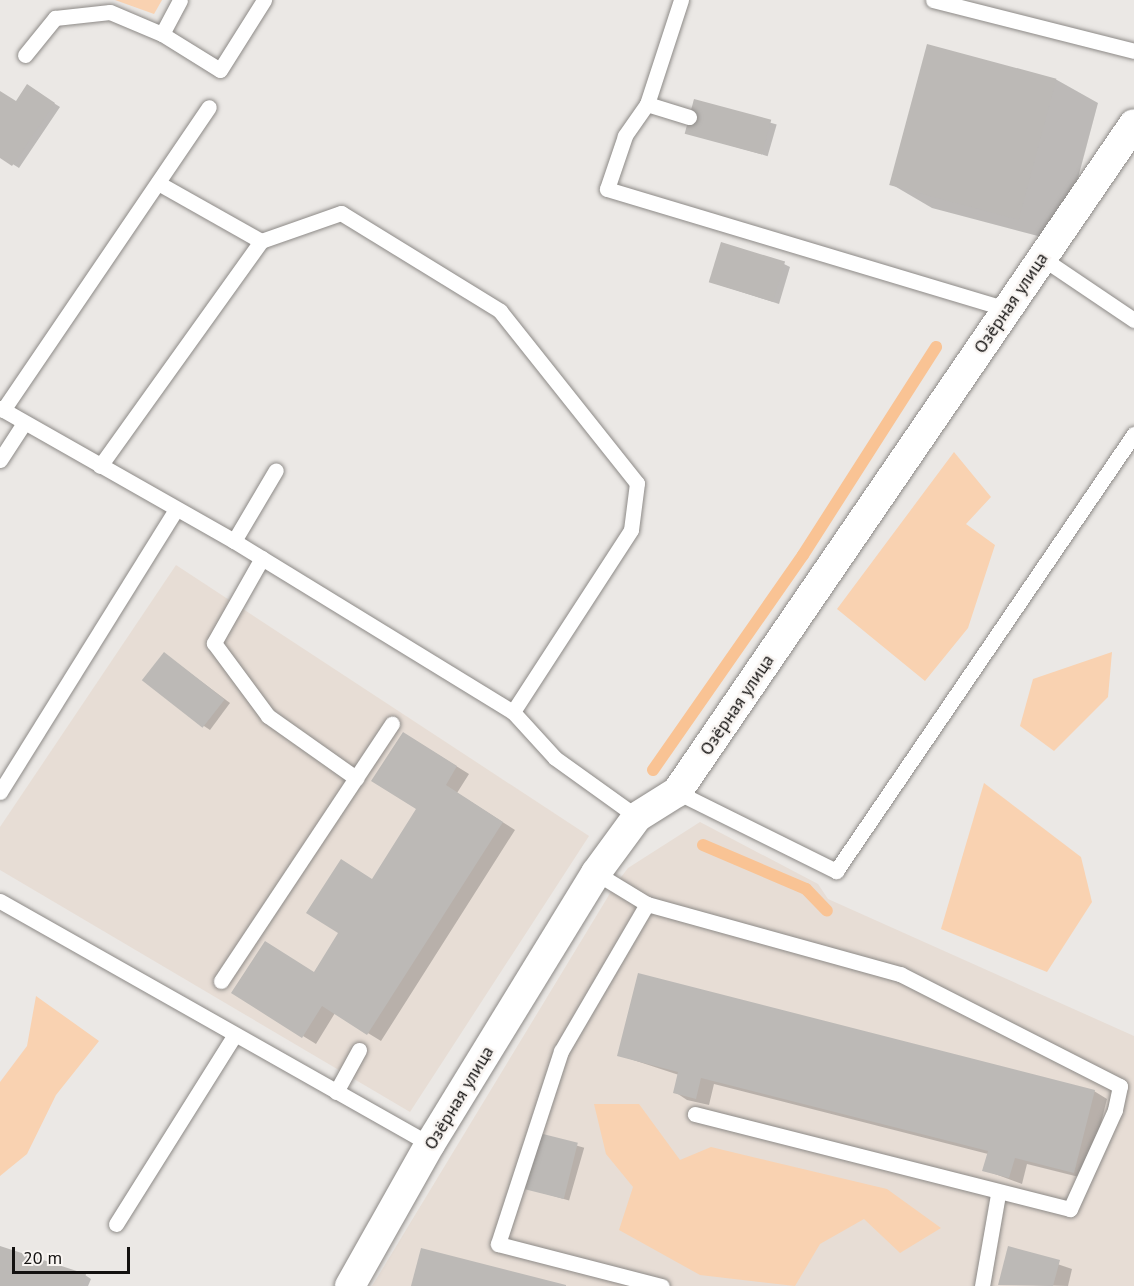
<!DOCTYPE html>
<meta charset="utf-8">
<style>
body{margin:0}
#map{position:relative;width:1134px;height:1286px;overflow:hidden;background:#ebe8e5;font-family:"PT Sans",sans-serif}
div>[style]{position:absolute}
.built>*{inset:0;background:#e7ddd5}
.green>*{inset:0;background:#f9d2b1}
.shadow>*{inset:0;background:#0003;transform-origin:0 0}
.stream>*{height:12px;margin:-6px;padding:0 6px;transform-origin:6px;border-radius:6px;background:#f9c394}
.building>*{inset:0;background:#bcb9b6;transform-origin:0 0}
.roads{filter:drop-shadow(0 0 2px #8d8a87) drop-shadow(0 0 2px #8d8a87)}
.service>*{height:15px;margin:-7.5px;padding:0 7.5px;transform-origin:7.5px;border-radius:7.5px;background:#fff}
.minor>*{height:30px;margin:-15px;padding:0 15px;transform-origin:15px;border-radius:15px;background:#fff}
span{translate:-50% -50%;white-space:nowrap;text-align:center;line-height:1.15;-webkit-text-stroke:5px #f9f5f2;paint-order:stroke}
.street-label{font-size:18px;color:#131110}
.scale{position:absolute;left:12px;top:1247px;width:118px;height:27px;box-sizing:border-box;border:3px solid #131110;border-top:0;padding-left:8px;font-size:18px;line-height:21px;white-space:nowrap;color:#131110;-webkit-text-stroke:4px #f9f5f2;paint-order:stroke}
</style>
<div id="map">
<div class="built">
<div style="clip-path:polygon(176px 565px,589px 836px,410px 1112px,0 870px,0 827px)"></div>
<div style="clip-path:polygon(700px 822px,818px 884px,828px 899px,1134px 1036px,1134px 1286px,372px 1286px,615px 885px,628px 868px)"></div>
</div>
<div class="green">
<div style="clip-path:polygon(115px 0,162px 0,154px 14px)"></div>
<div style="clip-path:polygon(954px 452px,991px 497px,966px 524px,995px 545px,968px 628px,925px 681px,837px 609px)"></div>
<div style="clip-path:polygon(1112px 652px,1108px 697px,1054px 751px,1020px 726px,1033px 679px)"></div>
<div style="clip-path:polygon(984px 783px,1081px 857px,1092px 902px,1047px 972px,941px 929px)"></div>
<div style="clip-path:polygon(36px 996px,99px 1041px,56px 1095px,27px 1154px,0 1176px,0 1082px,27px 1046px)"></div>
<div style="clip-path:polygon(594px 1104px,639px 1104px,680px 1160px,711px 1147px,887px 1189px,941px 1228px,900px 1253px,864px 1219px,820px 1244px,795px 1286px,700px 1275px,619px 1230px,633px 1187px,606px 1154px)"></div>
</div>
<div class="shadow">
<div style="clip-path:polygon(928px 46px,1057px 80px,1098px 103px,1061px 242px,932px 208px,891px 184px)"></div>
<div style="clip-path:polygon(33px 90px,60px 107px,19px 168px,0 156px,0 92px,16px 102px)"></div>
<div style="left:695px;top:101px;width:85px;height:33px;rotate:16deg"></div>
<div style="clip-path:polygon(784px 264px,790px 267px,779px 304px,717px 284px)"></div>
<div style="clip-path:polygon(170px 658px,230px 703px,210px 730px,204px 726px)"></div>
<div style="clip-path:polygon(416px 741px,469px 774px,457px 793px,515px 830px,381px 1041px,335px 1013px,316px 1044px,303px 1036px,314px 973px,418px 809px)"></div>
<div style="clip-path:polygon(618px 1055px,1094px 1091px,1107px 1099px,1087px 1179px,1027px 1164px,1022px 1184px,984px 1170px,988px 1154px,714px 1084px,709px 1105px,687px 1100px,675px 1092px,679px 1075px)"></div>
<div style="left:540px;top:1135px;width:46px;height:55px;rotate:16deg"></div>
<div style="clip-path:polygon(0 1247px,85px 1275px,91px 1279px,88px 1286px,0 1286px)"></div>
<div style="clip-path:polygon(1010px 1248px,1072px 1269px,1068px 1286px,1000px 1284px)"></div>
</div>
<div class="stream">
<div style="left:653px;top:770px;width:262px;rotate:-55.1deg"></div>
<div style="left:803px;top:555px;width:247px;rotate:-57.4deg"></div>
<div style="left:703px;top:845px;width:112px;rotate:23.1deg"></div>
<div style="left:806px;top:889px;width:30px;rotate:46deg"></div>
</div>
<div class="building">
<div style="left:927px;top:44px;width:134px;height:146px;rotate:15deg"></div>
<div style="clip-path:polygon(27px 84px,55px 103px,12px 166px,0 158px,0 91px,16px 101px)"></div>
<div style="left:694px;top:99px;width:80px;height:36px;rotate:15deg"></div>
<div style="left:721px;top:242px;width:67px;height:42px;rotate:17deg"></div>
<div style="left:164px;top:652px;width:77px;height:36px;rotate:38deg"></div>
<div style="clip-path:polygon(403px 732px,457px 766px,446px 785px,503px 822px,367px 1035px,322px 1006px,302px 1038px,231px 993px,265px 941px,314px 972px,338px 933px,306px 913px,341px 859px,372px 879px,416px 809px,371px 781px)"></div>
<div style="clip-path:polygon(638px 973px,1095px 1090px,1074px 1173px,1015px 1158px,1009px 1178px,982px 1171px,988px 1151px,701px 1078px,696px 1099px,673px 1093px,678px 1072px,617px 1056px)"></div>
<div style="left:539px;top:1133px;width:40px;height:58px;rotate:14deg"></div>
<div style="clip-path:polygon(0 1246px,86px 1274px,82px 1286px,0 1286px)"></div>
<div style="clip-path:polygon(1008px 1246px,1060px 1260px,1053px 1286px,998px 1285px)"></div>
<div style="clip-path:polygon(421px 1248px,566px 1285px,566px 1286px,411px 1286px)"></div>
</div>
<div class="roads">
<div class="service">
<div style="left:681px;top:0;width:109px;rotate:108.1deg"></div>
<div style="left:647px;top:104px;width:39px;rotate:125deg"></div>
<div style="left:625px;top:136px;width:56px;rotate:108.8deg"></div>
<div style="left:607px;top:189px;width:419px;rotate:16.7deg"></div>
<div style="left:933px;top:0;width:207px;rotate:14.2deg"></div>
<div style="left:162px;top:34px;width:38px;rotate:-62deg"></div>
<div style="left:25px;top:55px;width:48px;rotate:-51deg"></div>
<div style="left:55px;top:18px;width:55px;rotate:-6.2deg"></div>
<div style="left:110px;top:12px;width:56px;rotate:22.9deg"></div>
<div style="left:162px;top:34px;width:68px;rotate:31.8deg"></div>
<div style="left:220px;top:70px;width:83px;rotate:-57.8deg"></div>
<div style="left:647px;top:104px;width:44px;rotate:17.2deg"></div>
<div style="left:158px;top:183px;width:118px;rotate:29.4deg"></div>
<div style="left:1042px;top:258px;width:111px;rotate:34deg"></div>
<div style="left:0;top:408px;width:269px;rotate:29.6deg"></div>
<div style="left:234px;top:541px;width:327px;rotate:31.5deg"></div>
<div style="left:513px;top:712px;width:62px;rotate:47.6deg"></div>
<div style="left:555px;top:758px;width:101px;rotate:35.7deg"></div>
<div style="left:3px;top:410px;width:366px;rotate:-55.8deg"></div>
<div style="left:0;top:460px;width:44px;rotate:-57deg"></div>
<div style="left:100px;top:466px;width:277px;rotate:-54.4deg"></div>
<div style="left:261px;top:241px;width:85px;rotate:-19.3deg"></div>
<div style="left:341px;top:213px;width:187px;rotate:31.6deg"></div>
<div style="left:500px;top:311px;width:220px;rotate:51.5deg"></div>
<div style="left:637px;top:483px;width:47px;rotate:97.3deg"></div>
<div style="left:631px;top:530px;width:217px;rotate:123deg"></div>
<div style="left:234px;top:541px;width:82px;rotate:-59.4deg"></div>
<div style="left:262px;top:558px;width:98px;rotate:119.5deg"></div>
<div style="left:214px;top:643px;width:91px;rotate:53.5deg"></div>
<div style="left:268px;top:716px;width:108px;rotate:35.2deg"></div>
<div style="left:0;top:792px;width:333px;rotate:-58.1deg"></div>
<div style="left:677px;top:792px;width:178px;rotate:26.4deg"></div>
<div style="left:836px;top:871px;width:529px;rotate:-55.71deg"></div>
<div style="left:596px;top:873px;width:60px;rotate:31.3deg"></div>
<div style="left:647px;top:904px;width:263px;rotate:15.5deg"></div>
<div style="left:900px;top:974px;width:247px;rotate:27deg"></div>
<div style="left:1120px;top:1086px;width:25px;rotate:102deg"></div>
<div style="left:1115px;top:1110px;width:109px;rotate:114.4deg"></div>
<div style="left:1070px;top:1209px;width:387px;rotate:-165.8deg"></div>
<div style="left:0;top:901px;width:494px;rotate:29.5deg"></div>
<div style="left:647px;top:904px;width:170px;rotate:120.3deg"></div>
<div style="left:561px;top:1051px;width:203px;rotate:108.1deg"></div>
<div style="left:498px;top:1244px;width:169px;rotate:14.4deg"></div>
<div style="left:221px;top:981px;width:309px;rotate:-56.4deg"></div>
<div style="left:336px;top:1092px;width:48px;rotate:-61.3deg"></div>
<div style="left:116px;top:1224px;width:222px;rotate:-57.9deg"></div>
<div style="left:982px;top:1286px;width:93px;rotate:-80.1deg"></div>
</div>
<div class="minor">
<div style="left:350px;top:1286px;width:163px;rotate:-60.6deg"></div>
<div style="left:430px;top:1144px;width:318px;rotate:-58.5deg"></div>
<div style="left:596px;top:873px;width:69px;rotate:-53.8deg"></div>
<div style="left:637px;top:817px;width:47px;rotate:-32deg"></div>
<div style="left:677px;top:792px;width:809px;rotate:-55.62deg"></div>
</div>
</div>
<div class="street-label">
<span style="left:1011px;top:303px;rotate:-56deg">Озёрная улица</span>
<span style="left:737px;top:705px;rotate:-56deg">Озёрная улица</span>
<span style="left:459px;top:1098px;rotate:-59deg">Озёрная улица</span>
</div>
<div class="scale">20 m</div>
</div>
